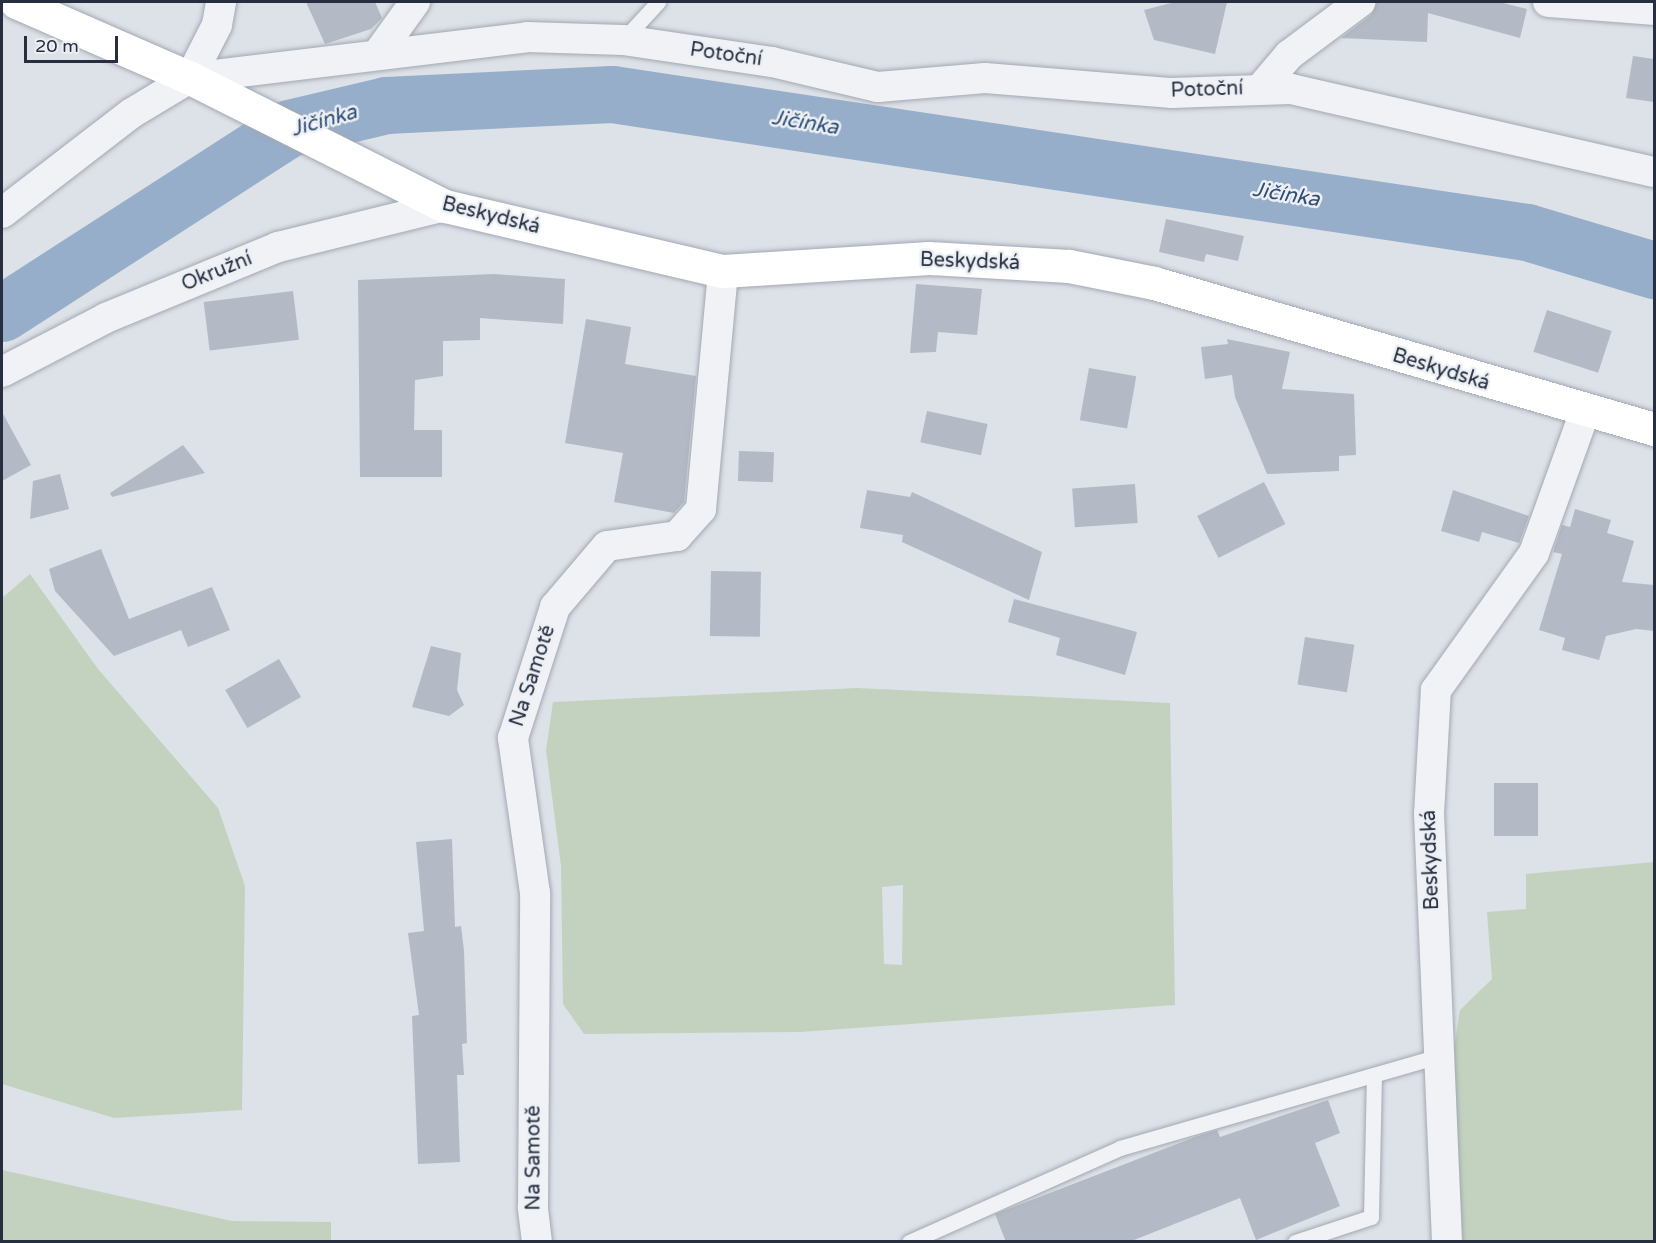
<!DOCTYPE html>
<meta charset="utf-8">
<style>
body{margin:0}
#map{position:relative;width:1656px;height:1243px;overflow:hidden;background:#dde1e8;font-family:"Varela Round",sans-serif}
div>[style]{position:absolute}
.green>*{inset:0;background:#c2d2be}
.river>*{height:57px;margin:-28.5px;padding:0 28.5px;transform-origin:28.5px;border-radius:28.5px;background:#96aeca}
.building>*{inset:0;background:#b4bac5;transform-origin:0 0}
.roads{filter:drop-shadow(0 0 2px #a2a8b2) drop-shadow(0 0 2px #a2a8b2)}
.lane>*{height:15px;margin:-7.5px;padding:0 7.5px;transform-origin:7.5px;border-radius:7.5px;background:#f0f2f6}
.street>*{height:30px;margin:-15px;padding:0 15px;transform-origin:15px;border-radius:15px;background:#f0f2f6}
.secondary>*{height:33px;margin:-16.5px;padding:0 16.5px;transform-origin:16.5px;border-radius:16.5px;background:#fff}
span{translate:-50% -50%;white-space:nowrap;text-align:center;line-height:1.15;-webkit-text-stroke:5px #ecf0f5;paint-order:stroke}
.street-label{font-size:20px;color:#262e3f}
.water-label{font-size:21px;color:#2e4c75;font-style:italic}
.frame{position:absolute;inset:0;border:3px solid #262e3f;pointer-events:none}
.scale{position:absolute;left:24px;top:36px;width:94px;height:27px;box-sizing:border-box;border:3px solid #262e3f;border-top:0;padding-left:8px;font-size:18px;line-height:21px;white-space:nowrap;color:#262e3f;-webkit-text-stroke:4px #ecf0f5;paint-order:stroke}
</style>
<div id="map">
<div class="green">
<div style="clip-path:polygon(30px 574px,98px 669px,218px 808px,245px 886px,242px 1110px,114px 1118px,2px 1084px,2px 598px)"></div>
<div style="clip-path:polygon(evenodd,857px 688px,1170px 703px,1175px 1005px,800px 1032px,584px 1034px,563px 1004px,561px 866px,546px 750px,553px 702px,857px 688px,903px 885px,902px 965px,884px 964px,882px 887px,903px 885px)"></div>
<div style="clip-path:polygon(1654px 862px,1654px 1241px,1463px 1241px,1446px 1100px,1460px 1010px,1492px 979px,1487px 912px,1526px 909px,1526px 874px)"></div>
<div style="clip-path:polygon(2px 1170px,232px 1221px,331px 1222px,331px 1241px,2px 1241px)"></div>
</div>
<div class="river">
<div style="left:2px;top:313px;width:341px;rotate:-32.8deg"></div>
<div style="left:289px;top:128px;width:100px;rotate:-13.3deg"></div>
<div style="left:386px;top:105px;width:226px;rotate:-2.8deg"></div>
<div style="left:612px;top:94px;width:925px;rotate:8.58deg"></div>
<div style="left:1527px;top:232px;width:133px;rotate:16.7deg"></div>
</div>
<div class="building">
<div style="clip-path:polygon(306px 2px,375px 2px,382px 18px,371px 29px,325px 44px)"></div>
<div style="clip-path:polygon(1175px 2px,1227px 2px,1215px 54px,1154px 40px,1144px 10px)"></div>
<div style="clip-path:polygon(1377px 2px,1499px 2px,1527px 9px,1520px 38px,1428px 13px,1427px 42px,1341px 38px,1371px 15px)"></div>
<div style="clip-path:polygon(1633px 56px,1654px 59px,1654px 102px,1626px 98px)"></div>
<div style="clip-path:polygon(1166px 219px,1244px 236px,1238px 261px,1206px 254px,1204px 262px,1159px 252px)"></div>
<div style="clip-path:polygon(494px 274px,565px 279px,563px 324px,480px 318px,480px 340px,443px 341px,443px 376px,415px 380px,414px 430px,442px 430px,442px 477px,360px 477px,358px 280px)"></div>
<div style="clip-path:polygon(916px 284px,982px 289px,977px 335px,938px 332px,936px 352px,910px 353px)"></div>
<div style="left:293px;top:291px;width:49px;height:90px;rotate:83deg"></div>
<div style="left:1547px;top:310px;width:68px;height:44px;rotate:18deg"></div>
<div style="clip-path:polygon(586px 319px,631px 327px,625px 364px,696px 376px,684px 502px,674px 513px,614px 502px,623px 453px,565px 443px)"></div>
<div style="clip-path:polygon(1227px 339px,1290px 352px,1282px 389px,1354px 394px,1356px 455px,1339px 456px,1339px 471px,1267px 474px,1235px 397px,1232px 375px,1205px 379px,1201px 347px,1228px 344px)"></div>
<div style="left:1089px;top:368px;width:48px;height:53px;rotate:10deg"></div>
<div style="left:927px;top:411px;width:62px;height:32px;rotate:12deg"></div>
<div style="clip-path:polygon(2px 412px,31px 465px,2px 481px)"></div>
<div style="clip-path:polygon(183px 445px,205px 473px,112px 497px,110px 493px)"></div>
<div style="left:739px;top:451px;width:35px;height:30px;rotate:2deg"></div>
<div style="clip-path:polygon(60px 474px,69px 509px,30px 519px,33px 481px)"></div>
<div style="left:1264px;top:482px;width:47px;height:75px;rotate:63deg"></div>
<div style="left:1135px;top:484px;width:39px;height:63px;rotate:86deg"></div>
<div style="clip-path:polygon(867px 490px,910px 497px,912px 492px,1042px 552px,1029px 600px,902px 542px,903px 535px,860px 528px)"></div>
<div style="clip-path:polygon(1453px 490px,1529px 516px,1519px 543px,1482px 532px,1479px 542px,1441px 531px)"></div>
<div style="clip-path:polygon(1575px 509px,1611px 520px,1607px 533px,1634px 541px,1622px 582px,1654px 585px,1654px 631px,1636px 629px,1606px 636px,1599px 660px,1562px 650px,1565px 638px,1539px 630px,1562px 554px,1553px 552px,1562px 525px,1570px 527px)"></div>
<div style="clip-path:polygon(101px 549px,129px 619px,212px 587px,230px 630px,188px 647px,181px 630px,114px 656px,55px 591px,49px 569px)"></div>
<div style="left:711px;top:571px;width:50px;height:65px;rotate:1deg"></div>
<div style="clip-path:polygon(1014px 599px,1137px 632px,1125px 675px,1056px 655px,1060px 638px,1008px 622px)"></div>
<div style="left:1305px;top:637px;width:50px;height:48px;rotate:9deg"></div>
<div style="clip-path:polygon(431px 646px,461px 653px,457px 690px,464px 705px,449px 716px,412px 707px)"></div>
<div style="left:279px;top:659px;width:44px;height:62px;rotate:60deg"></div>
<div style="left:1494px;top:783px;width:44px;height:53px"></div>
<div style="clip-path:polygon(452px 839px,455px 927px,461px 926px,464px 951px,467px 1043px,462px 1044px,464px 1075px,457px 1075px,460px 1162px,418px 1164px,412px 1016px,419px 1015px,408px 933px,424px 931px,416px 842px)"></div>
<div style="clip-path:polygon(1328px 1100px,1340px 1133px,1315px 1143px,1340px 1206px,1256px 1240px,1240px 1198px,1129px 1242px,1006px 1242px,995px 1214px,1195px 1137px,1217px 1130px,1220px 1137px)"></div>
</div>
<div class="roads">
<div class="lane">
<div style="left:623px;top:40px;width:52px;rotate:-47.4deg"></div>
<div style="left:909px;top:1242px;width:231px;rotate:-24deg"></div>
<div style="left:1120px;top:1148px;width:332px;rotate:-16.1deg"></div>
<div style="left:1295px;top:1242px;width:80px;rotate:-18.2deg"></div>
<div style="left:1371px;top:1217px;width:142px;rotate:-88.8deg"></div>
</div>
<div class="street">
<div style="left:1548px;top:2px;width:106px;rotate:4.3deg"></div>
<div style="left:379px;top:52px;width:62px;rotate:-54.2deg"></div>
<div style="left:190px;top:78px;width:59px;rotate:-63deg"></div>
<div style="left:217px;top:25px;width:23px;rotate:-80deg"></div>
<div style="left:1261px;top:88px;width:43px;rotate:-49.7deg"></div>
<div style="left:1289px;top:55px;width:89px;rotate:-36.7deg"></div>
<div style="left:2px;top:213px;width:164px;rotate:-37.6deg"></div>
<div style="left:132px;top:113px;width:68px;rotate:-31.1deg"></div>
<div style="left:190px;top:78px;width:339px;rotate:-6.9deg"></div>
<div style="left:527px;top:37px;width:96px;rotate:1.8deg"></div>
<div style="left:623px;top:40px;width:151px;rotate:8.4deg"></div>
<div style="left:772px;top:62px;width:109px;rotate:13.3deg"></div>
<div style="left:878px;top:87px;width:107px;rotate:-4.8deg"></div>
<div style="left:985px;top:78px;width:188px;rotate:4.6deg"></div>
<div style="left:1172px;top:93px;width:119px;rotate:-1.9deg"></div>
<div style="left:1291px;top:89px;width:372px;rotate:12.9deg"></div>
<div style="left:2px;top:372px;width:117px;rotate:-27.4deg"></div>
<div style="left:106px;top:318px;width:186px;rotate:-22.4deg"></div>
<div style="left:278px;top:247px;width:172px;rotate:-13.8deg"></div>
<div style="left:537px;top:1242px;width:35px;rotate:-97deg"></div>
<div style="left:533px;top:1207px;width:314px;rotate:-89.6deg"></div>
<div style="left:535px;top:893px;width:157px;rotate:-98.1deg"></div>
<div style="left:513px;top:738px;width:138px;rotate:-72.2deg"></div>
<div style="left:555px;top:607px;width:80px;rotate:-49.6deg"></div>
<div style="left:607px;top:546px;width:71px;rotate:-8.1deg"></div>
<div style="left:677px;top:536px;width:36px;rotate:-48deg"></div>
<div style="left:701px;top:509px;width:239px;rotate:-84.7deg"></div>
<div style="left:1447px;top:1242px;width:428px;rotate:-92.4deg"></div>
<div style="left:1429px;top:814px;width:124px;rotate:-86.8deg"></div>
<div style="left:1436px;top:690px;width:168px;rotate:-54.4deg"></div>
<div style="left:1534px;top:553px;width:151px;rotate:-70.2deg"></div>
</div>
<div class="secondary">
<div style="left:16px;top:2px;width:190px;rotate:23.6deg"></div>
<div style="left:190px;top:78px;width:285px;rotate:26.7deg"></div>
<div style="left:445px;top:206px;width:285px;rotate:13.2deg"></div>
<div style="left:723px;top:271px;width:206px;rotate:-3.6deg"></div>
<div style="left:929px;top:258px;width:140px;rotate:3.3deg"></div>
<div style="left:1069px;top:266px;width:87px;rotate:11.3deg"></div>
<div style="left:1154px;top:283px;width:521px;rotate:16.28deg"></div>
</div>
</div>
<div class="street-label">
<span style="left:726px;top:55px;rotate:8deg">Potoční</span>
<span style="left:1207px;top:90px;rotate:-2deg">Potoční</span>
<span style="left:491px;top:216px;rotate:14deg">Beskydská</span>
<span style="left:970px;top:262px;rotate:2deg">Beskydská</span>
<span style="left:217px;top:272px;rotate:-22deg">Okružní</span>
<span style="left:1441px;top:370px;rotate:17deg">Beskydská</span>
<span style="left:533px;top:676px;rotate:-72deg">Na Samotě</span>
<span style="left:1431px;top:860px;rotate:-92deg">Beskydská</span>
<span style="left:534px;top:1158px;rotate:-90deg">Na Samotě</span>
</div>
<div class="water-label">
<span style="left:324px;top:121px;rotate:-16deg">Jičínka</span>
<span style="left:805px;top:123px;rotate:9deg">Jičínka</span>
<span style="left:1286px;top:195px;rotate:9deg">Jičínka</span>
</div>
<div class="frame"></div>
<div class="scale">20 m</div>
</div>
